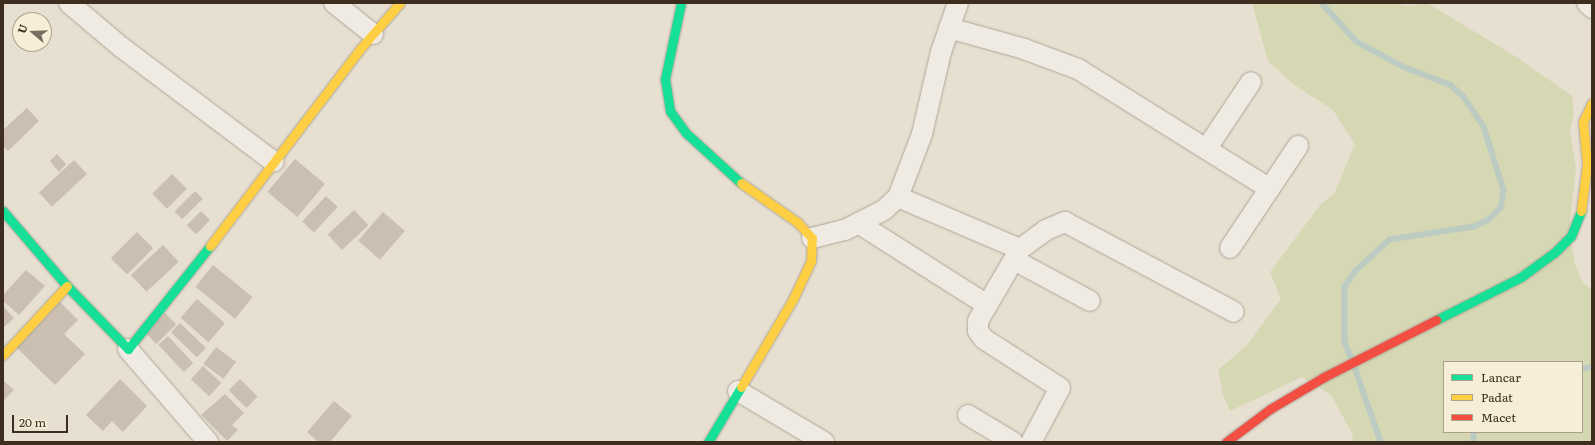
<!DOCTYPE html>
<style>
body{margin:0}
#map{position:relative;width:1595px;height:445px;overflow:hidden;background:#e7e0d1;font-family:Literata,serif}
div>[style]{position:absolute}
.green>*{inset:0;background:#d6d7b3}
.stream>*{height:5.5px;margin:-2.75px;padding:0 2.75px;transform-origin:2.75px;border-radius:2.75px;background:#bcccc2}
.building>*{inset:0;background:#cbbfb2;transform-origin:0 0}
.roads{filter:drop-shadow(0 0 1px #ada599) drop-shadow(0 0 1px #ada599)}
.street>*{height:20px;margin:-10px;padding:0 10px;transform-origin:10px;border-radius:10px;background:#efebe3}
.fast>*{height:9px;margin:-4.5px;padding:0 4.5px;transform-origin:4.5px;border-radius:4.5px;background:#16e098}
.slow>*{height:9px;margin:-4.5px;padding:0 4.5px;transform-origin:4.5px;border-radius:4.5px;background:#ffcf43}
.jam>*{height:9px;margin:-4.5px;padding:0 4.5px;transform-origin:4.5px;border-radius:4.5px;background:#f24e42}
span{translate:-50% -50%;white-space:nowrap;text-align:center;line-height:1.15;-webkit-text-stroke:3px #f7eed8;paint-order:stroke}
.frame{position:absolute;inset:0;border:4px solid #3d2e20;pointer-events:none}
.legend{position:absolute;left:1443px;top:361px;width:140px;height:72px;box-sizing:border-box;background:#f7eed8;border:1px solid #ada18e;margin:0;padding:5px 7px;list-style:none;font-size:12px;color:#3d2e20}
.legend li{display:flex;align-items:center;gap:8px;height:20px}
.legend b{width:20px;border:1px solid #ada18e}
.north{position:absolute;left:12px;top:12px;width:40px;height:40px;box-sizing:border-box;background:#f7eed8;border:1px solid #ada18e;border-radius:50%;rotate:289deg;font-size:11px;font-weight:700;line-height:16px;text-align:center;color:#3d2e20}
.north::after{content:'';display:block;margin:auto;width:14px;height:18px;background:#786c5e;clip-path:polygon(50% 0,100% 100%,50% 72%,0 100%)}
.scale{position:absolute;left:12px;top:415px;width:56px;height:18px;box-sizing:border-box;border:2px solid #3d2e20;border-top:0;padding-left:5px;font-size:12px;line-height:14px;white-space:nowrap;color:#3d2e20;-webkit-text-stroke:3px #f7eed8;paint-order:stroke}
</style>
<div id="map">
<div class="green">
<div style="clip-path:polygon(evenodd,1252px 3px,1392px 3px,1408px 6px,1427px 3px,1518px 58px,1572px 96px,1574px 113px,1570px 131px,1576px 169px,1569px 230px,1575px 264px,1583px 283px,1592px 290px,1592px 442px,1351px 442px,1353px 435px,1331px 395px,1302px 377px,1230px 411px,1223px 395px,1218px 370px,1247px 345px,1281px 299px,1270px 272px,1321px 204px,1334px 194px,1355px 144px,1333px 110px,1293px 84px,1268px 61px,1252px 3px,1444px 362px,1582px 362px,1582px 432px,1444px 432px,1444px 362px)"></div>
</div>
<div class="stream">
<div style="left:1322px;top:3px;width:52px;rotate:48.1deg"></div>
<div style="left:1357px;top:42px;width:53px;rotate:28deg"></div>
<div style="left:1404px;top:67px;width:50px;rotate:21deg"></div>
<div style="left:1451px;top:85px;width:18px;rotate:43deg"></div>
<div style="left:1464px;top:97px;width:36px;rotate:56deg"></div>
<div style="left:1484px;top:127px;width:66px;rotate:72.4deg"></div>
<div style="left:1504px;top:190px;width:18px;rotate:99deg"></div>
<div style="left:1501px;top:208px;width:17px;rotate:135deg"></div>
<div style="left:1489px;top:220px;width:17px;rotate:155deg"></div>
<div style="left:1474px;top:227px;width:85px;rotate:171.2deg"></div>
<div style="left:1390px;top:240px;width:47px;rotate:137.6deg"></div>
<div style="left:1355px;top:272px;width:18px;rotate:124deg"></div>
<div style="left:1345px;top:287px;width:55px;rotate:90deg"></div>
<div style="left:1345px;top:342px;width:18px;rotate:68deg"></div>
<div style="left:1355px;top:367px;width:79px;rotate:70.9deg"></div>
<div style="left:1582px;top:369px;width:10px;rotate:-11deg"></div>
<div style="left:1474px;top:432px;width:10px;rotate:90deg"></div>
</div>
<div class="building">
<div style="clip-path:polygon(27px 108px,39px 121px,8px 151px,3px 146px,3px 130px)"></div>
<div style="clip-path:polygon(57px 154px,66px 164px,59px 172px,50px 161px)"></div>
<div style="left:295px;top:159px;width:39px;height:43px;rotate:40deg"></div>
<div style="left:74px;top:160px;width:19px;height:48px;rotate:47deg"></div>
<div style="left:172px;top:174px;width:21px;height:28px;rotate:45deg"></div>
<div style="left:195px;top:191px;width:11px;height:29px;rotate:45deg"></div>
<div style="left:326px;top:196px;width:16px;height:35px;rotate:43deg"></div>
<div style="left:354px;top:210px;width:21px;height:36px;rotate:47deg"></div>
<div style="left:201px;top:211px;width:13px;height:20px;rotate:45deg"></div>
<div style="left:383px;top:212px;width:29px;height:38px;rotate:41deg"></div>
<div style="left:137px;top:232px;width:23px;height:37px;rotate:45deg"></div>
<div style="left:163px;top:245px;width:23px;height:44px;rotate:47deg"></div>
<div style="left:213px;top:265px;width:51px;height:28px;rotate:39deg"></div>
<div style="clip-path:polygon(26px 270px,45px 286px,19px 315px,3px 301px,3px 295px)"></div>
<div style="left:197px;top:299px;width:37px;height:25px;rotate:41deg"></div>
<div style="clip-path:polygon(58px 300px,78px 320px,64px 334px,85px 354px,55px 385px,15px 346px)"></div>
<div style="clip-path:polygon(3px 306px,14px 318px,3px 328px)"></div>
<div style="left:165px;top:313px;width:16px;height:28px;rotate:45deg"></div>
<div style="left:180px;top:323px;width:36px;height:13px;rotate:44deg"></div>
<div style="left:168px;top:336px;width:37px;height:13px;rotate:47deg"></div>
<div style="left:216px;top:347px;width:25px;height:21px;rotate:37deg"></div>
<div style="left:203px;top:366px;width:25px;height:18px;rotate:43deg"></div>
<div style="clip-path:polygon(120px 379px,147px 406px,123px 432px,112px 421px,103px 431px,86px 415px)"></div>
<div style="left:240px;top:379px;width:25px;height:16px;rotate:45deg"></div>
<div style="clip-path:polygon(3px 380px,14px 390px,3px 401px)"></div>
<div style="clip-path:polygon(225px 394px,244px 413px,232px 425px,238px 430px,227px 441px,201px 415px)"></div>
<div style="clip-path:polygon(334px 401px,352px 416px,330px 442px,318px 442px,307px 432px)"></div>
</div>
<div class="roads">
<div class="street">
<div style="left:69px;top:3px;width:68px;rotate:40.2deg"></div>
<div style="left:121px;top:47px;width:191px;rotate:36.9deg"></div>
<div style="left:334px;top:3px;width:50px;rotate:38.5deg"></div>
<div style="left:1587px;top:3px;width:7px;rotate:45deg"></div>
<div style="left:949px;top:28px;width:78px;rotate:15.6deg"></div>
<div style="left:1024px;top:49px;width:58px;rotate:20.3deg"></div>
<div style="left:1078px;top:69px;width:226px;rotate:32deg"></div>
<div style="left:1207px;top:148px;width:79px;rotate:-56.3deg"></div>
<div style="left:898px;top:197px;width:133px;rotate:23.1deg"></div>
<div style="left:1020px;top:249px;width:32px;rotate:-36deg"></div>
<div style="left:1046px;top:230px;width:21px;rotate:-23deg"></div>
<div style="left:1065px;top:222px;width:191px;rotate:28deg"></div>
<div style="left:858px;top:223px;width:153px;rotate:32.4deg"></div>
<div style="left:812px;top:238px;width:34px;rotate:-14deg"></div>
<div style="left:845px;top:230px;width:44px;rotate:-27.1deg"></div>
<div style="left:884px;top:210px;width:19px;rotate:-43deg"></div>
<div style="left:898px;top:197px;width:67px;rotate:-69.1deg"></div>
<div style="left:922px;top:134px;width:84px;rotate:-77deg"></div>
<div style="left:941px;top:52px;width:52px;rotate:-70.9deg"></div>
<div style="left:1230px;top:248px;width:123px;rotate:-56.3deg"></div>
<div style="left:1020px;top:249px;width:83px;rotate:120.3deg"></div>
<div style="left:978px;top:321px;width:10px;rotate:90deg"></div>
<div style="left:978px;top:331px;width:10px;rotate:53deg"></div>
<div style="left:984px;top:339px;width:90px;rotate:32.8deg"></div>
<div style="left:1060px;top:388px;width:61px;rotate:118.2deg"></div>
<div style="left:1014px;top:260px;width:86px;rotate:28.3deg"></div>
<div style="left:128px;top:349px;width:123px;rotate:49.3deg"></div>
<div style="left:738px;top:391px;width:100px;rotate:30.7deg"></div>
<div style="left:968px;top:415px;width:52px;rotate:31deg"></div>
</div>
<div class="fast">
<div style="left:681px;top:3px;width:78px;rotate:101.9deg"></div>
<div style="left:665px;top:79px;width:32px;rotate:81deg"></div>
<div style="left:670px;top:111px;width:27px;rotate:54deg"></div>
<div style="left:686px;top:133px;width:74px;rotate:42.3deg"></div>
<div style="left:3px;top:211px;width:99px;rotate:49.5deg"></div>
<div style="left:67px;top:286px;width:88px;rotate:45.9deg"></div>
<div style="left:128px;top:349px;width:132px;rotate:-51.5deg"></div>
<div style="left:1436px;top:320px;width:95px;rotate:-26.8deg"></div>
<div style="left:1521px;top:277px;width:42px;rotate:-36.3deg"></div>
<div style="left:1555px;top:252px;width:23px;rotate:-45deg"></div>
<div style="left:1571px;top:236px;width:27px;rotate:-68deg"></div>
<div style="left:708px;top:442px;width:64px;rotate:-59deg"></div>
</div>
<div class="slow">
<div style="left:1581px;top:211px;width:47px;rotate:-82.7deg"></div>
<div style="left:1587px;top:164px;width:42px;rotate:-95.4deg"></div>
<div style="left:1583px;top:122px;width:21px;rotate:-65deg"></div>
<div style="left:210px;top:246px;width:248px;rotate:-52.7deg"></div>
<div style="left:360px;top:49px;width:61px;rotate:-49deg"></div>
<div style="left:3px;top:355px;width:94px;rotate:-47.2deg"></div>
<div style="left:741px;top:387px;width:102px;rotate:-59.4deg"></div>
<div style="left:793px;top:299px;width:42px;rotate:-64.7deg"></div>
<div style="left:811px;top:261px;width:23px;rotate:-88deg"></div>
<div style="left:812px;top:238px;width:22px;rotate:-133deg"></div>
<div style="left:797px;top:222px;width:68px;rotate:-145.1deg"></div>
</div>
<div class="jam">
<div style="left:1226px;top:442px;width:55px;rotate:-36.9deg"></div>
<div style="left:1270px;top:409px;width:63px;rotate:-30.7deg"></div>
<div style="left:1324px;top:377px;width:126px;rotate:-27deg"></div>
</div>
</div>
<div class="frame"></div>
<ul class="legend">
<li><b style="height:5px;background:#16e098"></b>Lancar</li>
<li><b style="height:5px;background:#ffcf43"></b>Padat</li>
<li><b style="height:5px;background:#f24e42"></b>Macet</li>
</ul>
<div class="north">U</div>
<div class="scale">20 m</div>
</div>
